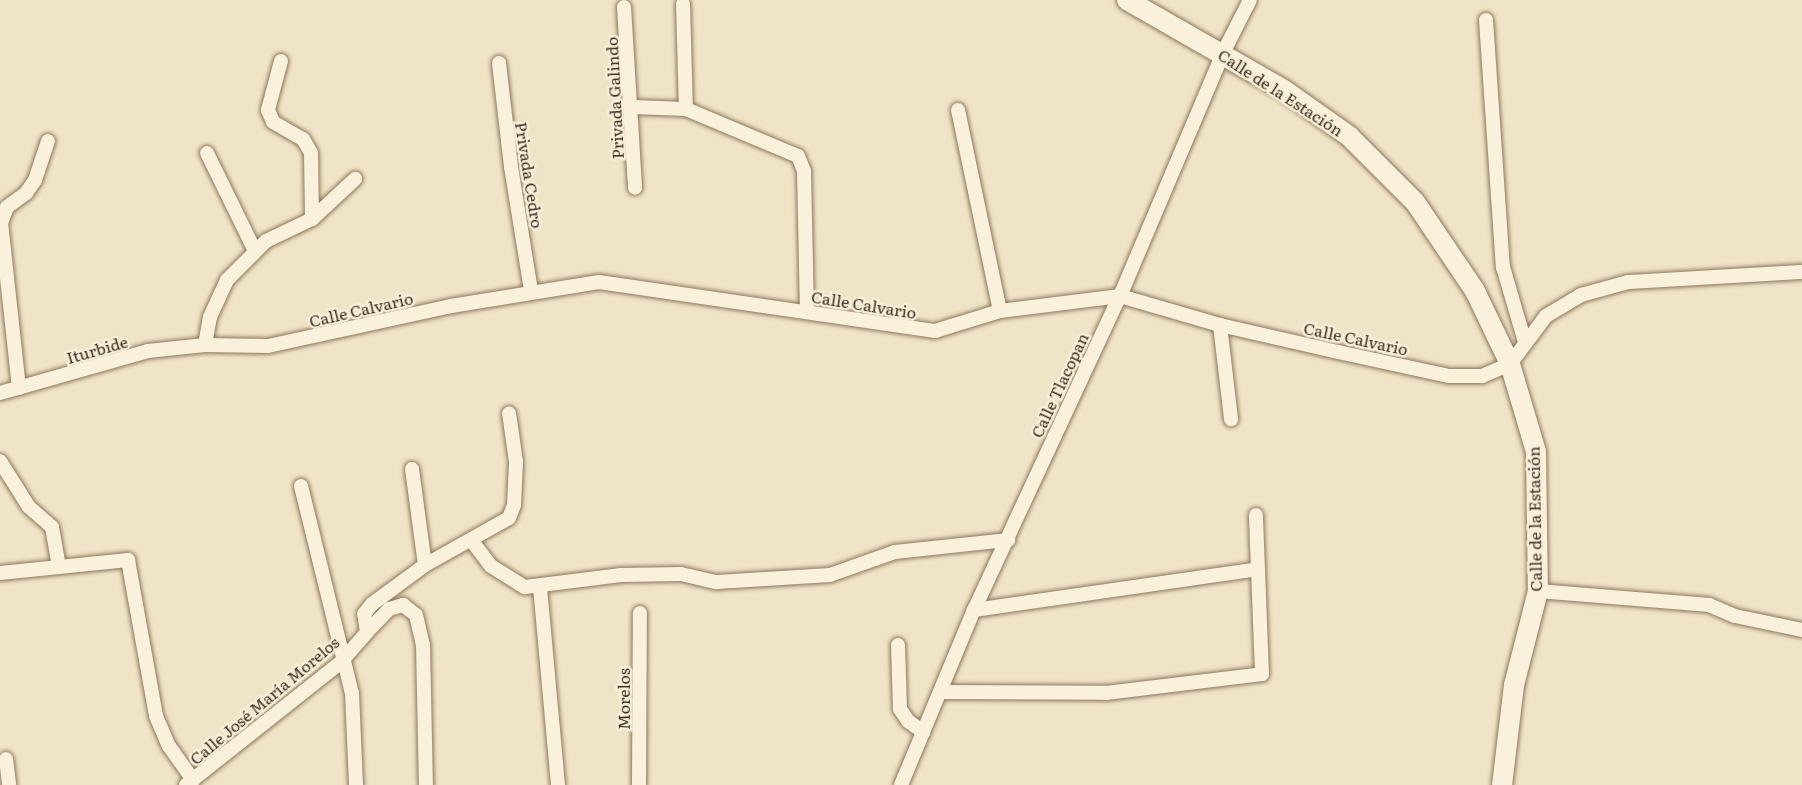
<!DOCTYPE html>
<meta charset="utf-8">
<style>
body{margin:0}
#map{position:relative;width:1802px;height:785px;overflow:hidden;background:#f0e4c8;font-family:Literata,serif}
div>[style]{position:absolute}
.roads{filter:drop-shadow(0 0 2px #8d765c) drop-shadow(0 0 2px #8d765c)}
.street>*{height:14px;margin:-7px;padding:0 7px;transform-origin:7px;border-radius:7px;background:#faf1dc}
.secondary>*{height:20px;margin:-10px;padding:0 10px;transform-origin:10px;border-radius:10px;background:#faf1dc}
span{translate:-50% -50%;white-space:nowrap;text-align:center;line-height:1.15;-webkit-text-stroke:5px #f7eed8;paint-order:stroke}
.street-label{font-size:16px;color:#3d2e20}
</style>
<div id="map">
<div class="roads">
<div class="street">
<div style="left:683px;top:4px;width:105px;rotate:88.4deg"></div>
<div style="left:624px;top:7px;width:181px;rotate:86.5deg"></div>
<div style="left:1486px;top:20px;width:248px;rotate:86.1deg"></div>
<div style="left:1503px;top:267px;width:78px;rotate:73.7deg"></div>
<div style="left:281px;top:61px;width:51px;rotate:104.9deg"></div>
<div style="left:268px;top:110px;width:13px;rotate:67deg"></div>
<div style="left:273px;top:122px;width:34px;rotate:30deg"></div>
<div style="left:303px;top:139px;width:16px;rotate:60deg"></div>
<div style="left:311px;top:153px;width:66px;rotate:89.1deg"></div>
<div style="left:499px;top:63px;width:105px;rotate:83.4deg"></div>
<div style="left:511px;top:167px;width:126px;rotate:80.8deg"></div>
<div style="left:633px;top:107px;width:53px;rotate:2.2deg"></div>
<div style="left:686px;top:109px;width:121px;rotate:22.8deg"></div>
<div style="left:798px;top:156px;width:16px;rotate:68deg"></div>
<div style="left:804px;top:171px;width:141px;rotate:88.8deg"></div>
<div style="left:958px;top:110px;width:205px;rotate:78.2deg"></div>
<div style="left:207px;top:153px;width:109px;rotate:63.9deg"></div>
<div style="left:1220px;top:325px;width:95px;rotate:83.3deg"></div>
<div style="left:205px;top:345px;width:28px;rotate:-80deg"></div>
<div style="left:210px;top:317px;width:41px;rotate:-65.3deg"></div>
<div style="left:227px;top:280px;width:55px;rotate:-45deg"></div>
<div style="left:266px;top:241px;width:51px;rotate:-25.6deg"></div>
<div style="left:312px;top:219px;width:59px;rotate:-42.9deg"></div>
<div style="left:19px;top:388px;width:166px;rotate:-96.2deg"></div>
<div style="left:1px;top:223px;width:17px;rotate:-69deg"></div>
<div style="left:7px;top:207px;width:24px;rotate:-36deg"></div>
<div style="left:26px;top:193px;width:16px;rotate:-55deg"></div>
<div style="left:35px;top:180px;width:41px;rotate:-71.6deg"></div>
<div style="left:0;top:393px;width:154px;rotate:-15.8deg"></div>
<div style="left:148px;top:351px;width:57px;rotate:-6deg"></div>
<div style="left:205px;top:345px;width:63px;rotate:0.9deg"></div>
<div style="left:268px;top:346px;width:187px;rotate:-12.3deg"></div>
<div style="left:451px;top:306px;width:150px;rotate:-9.2deg"></div>
<div style="left:599px;top:282px;width:340px;rotate:8.3deg"></div>
<div style="left:935px;top:331px;width:68px;rotate:-17.1deg"></div>
<div style="left:1000px;top:311px;width:121px;rotate:-7.1deg"></div>
<div style="left:1120px;top:296px;width:104px;rotate:16.2deg"></div>
<div style="left:1220px;top:325px;width:121px;rotate:12.9deg"></div>
<div style="left:1338px;top:352px;width:114px;rotate:12.2deg"></div>
<div style="left:1449px;top:376px;width:33px"></div>
<div style="left:1482px;top:376px;width:30px;rotate:-23deg"></div>
<div style="left:1510px;top:364px;width:60px;rotate:-53.1deg"></div>
<div style="left:1546px;top:316px;width:41px;rotate:-31deg"></div>
<div style="left:1581px;top:295px;width:49px;rotate:-15.5deg"></div>
<div style="left:1628px;top:282px;width:174px;rotate:-3.3deg"></div>
<div style="left:0;top:461px;width:54px;rotate:57.8deg"></div>
<div style="left:29px;top:507px;width:30px;rotate:41deg"></div>
<div style="left:52px;top:527px;width:40px;rotate:80deg"></div>
<div style="left:412px;top:469px;width:97px;rotate:82.3deg"></div>
<div style="left:301px;top:486px;width:213px;rotate:76.2deg"></div>
<div style="left:352px;top:693px;width:92px;rotate:87.5deg"></div>
<div style="left:472px;top:541px;width:31px;rotate:53deg"></div>
<div style="left:491px;top:566px;width:40px;rotate:32deg"></div>
<div style="left:525px;top:587px;width:97px;rotate:-7.1deg"></div>
<div style="left:621px;top:575px;width:60px;rotate:-1deg"></div>
<div style="left:681px;top:574px;width:37px;rotate:13deg"></div>
<div style="left:717px;top:582px;width:113px;rotate:-3.5deg"></div>
<div style="left:830px;top:575px;width:69px;rotate:-19.5deg"></div>
<div style="left:895px;top:552px;width:114px;rotate:-6.1deg"></div>
<div style="left:0;top:573px;width:129px;rotate:-5.8deg"></div>
<div style="left:128px;top:560px;width:158px;rotate:79.8deg"></div>
<div style="left:156px;top:716px;width:33px;rotate:67deg"></div>
<div style="left:169px;top:746px;width:42px;rotate:54.8deg"></div>
<div style="left:540px;top:587px;width:199px;rotate:84.8deg"></div>
<div style="left:1538px;top:591px;width:172px;rotate:4.7deg"></div>
<div style="left:1709px;top:605px;width:28px;rotate:23deg"></div>
<div style="left:1735px;top:616px;width:68px;rotate:11.8deg"></div>
<div style="left:974px;top:610px;width:287px;rotate:-8.2deg"></div>
<div style="left:367px;top:632px;width:32px;rotate:-46deg"></div>
<div style="left:389px;top:609px;width:15px;rotate:-16deg"></div>
<div style="left:403px;top:605px;width:16px;rotate:38deg"></div>
<div style="left:416px;top:615px;width:31px;rotate:77deg"></div>
<div style="left:423px;top:645px;width:140px;rotate:88.8deg"></div>
<div style="left:898px;top:645px;width:64px;rotate:88.2deg"></div>
<div style="left:900px;top:709px;width:14px;rotate:56deg"></div>
<div style="left:908px;top:721px;width:19px;rotate:36deg"></div>
<div style="left:940px;top:692px;width:166px;rotate:0.3deg"></div>
<div style="left:1106px;top:693px;width:157px;rotate:-6.9deg"></div>
<div style="left:1262px;top:674px;width:159px;rotate:-92.2deg"></div>
<div style="left:6px;top:759px;width:26px;rotate:83deg"></div>
<div style="left:186px;top:785px;width:198px;rotate:-38.4deg"></div>
<div style="left:341px;top:662px;width:40px;rotate:-49deg"></div>
<div style="left:367px;top:632px;width:18px;rotate:-99deg"></div>
<div style="left:364px;top:614px;width:13px;rotate:-51deg"></div>
<div style="left:372px;top:604px;width:66px;rotate:-36.3deg"></div>
<div style="left:425px;top:565px;width:96px;rotate:-29.2deg"></div>
<div style="left:509px;top:518px;width:14px;rotate:-69deg"></div>
<div style="left:514px;top:505px;width:43px;rotate:-87.3deg"></div>
<div style="left:516px;top:462px;width:49px;rotate:-98.1deg"></div>
<div style="left:639px;top:785px;width:172px;rotate:-89.7deg"></div>
<div style="left:901px;top:785px;width:190px;rotate:-67.4deg"></div>
<div style="left:974px;top:610px;width:346px;rotate:-65.1deg"></div>
<div style="left:1120px;top:296px;width:264px;rotate:-67deg"></div>
<div style="left:1223px;top:53px;width:59px;rotate:-63deg"></div>
</div>
<div class="secondary">
<div style="left:1127px;top:0;width:181px;rotate:29.8deg"></div>
<div style="left:1284px;top:90px;width:80px;rotate:35.3deg"></div>
<div style="left:1349px;top:136px;width:93px;rotate:45deg"></div>
<div style="left:1415px;top:202px;width:107px;rotate:56deg"></div>
<div style="left:1475px;top:291px;width:81px;rotate:64.4deg"></div>
<div style="left:1510px;top:364px;width:92px;rotate:73.5deg"></div>
<div style="left:1536px;top:452px;width:139px;rotate:89.2deg"></div>
<div style="left:1538px;top:591px;width:97px;rotate:104.3deg"></div>
<div style="left:1514px;top:685px;width:101px;rotate:96.8deg"></div>
</div>
</div>
<div class="street-label">
<span style="left:1281px;top:92px;rotate:33deg">Calle de la Estación</span>
<span style="left:614px;top:98px;rotate:-93deg">Privada Galindo</span>
<span style="left:530px;top:175px;rotate:81deg">Privada Cedro</span>
<span style="left:864px;top:304px;rotate:9deg">Calle Calvario</span>
<span style="left:361px;top:309px;rotate:-13deg">Calle Calvario</span>
<span style="left:1356px;top:338px;rotate:12deg">Calle Calvario</span>
<span style="left:97px;top:349px;rotate:-16deg">Iturbide</span>
<span style="left:1059px;top:385px;rotate:-65deg">Calle Tlacopan</span>
<span style="left:1534px;top:519px;rotate:-91deg">Calle de la Estación</span>
<span style="left:623px;top:699px;rotate:-90deg">Morelos</span>
<span style="left:264px;top:700px;rotate:-40deg">Calle José María Morelos</span>
</div>
</div>
